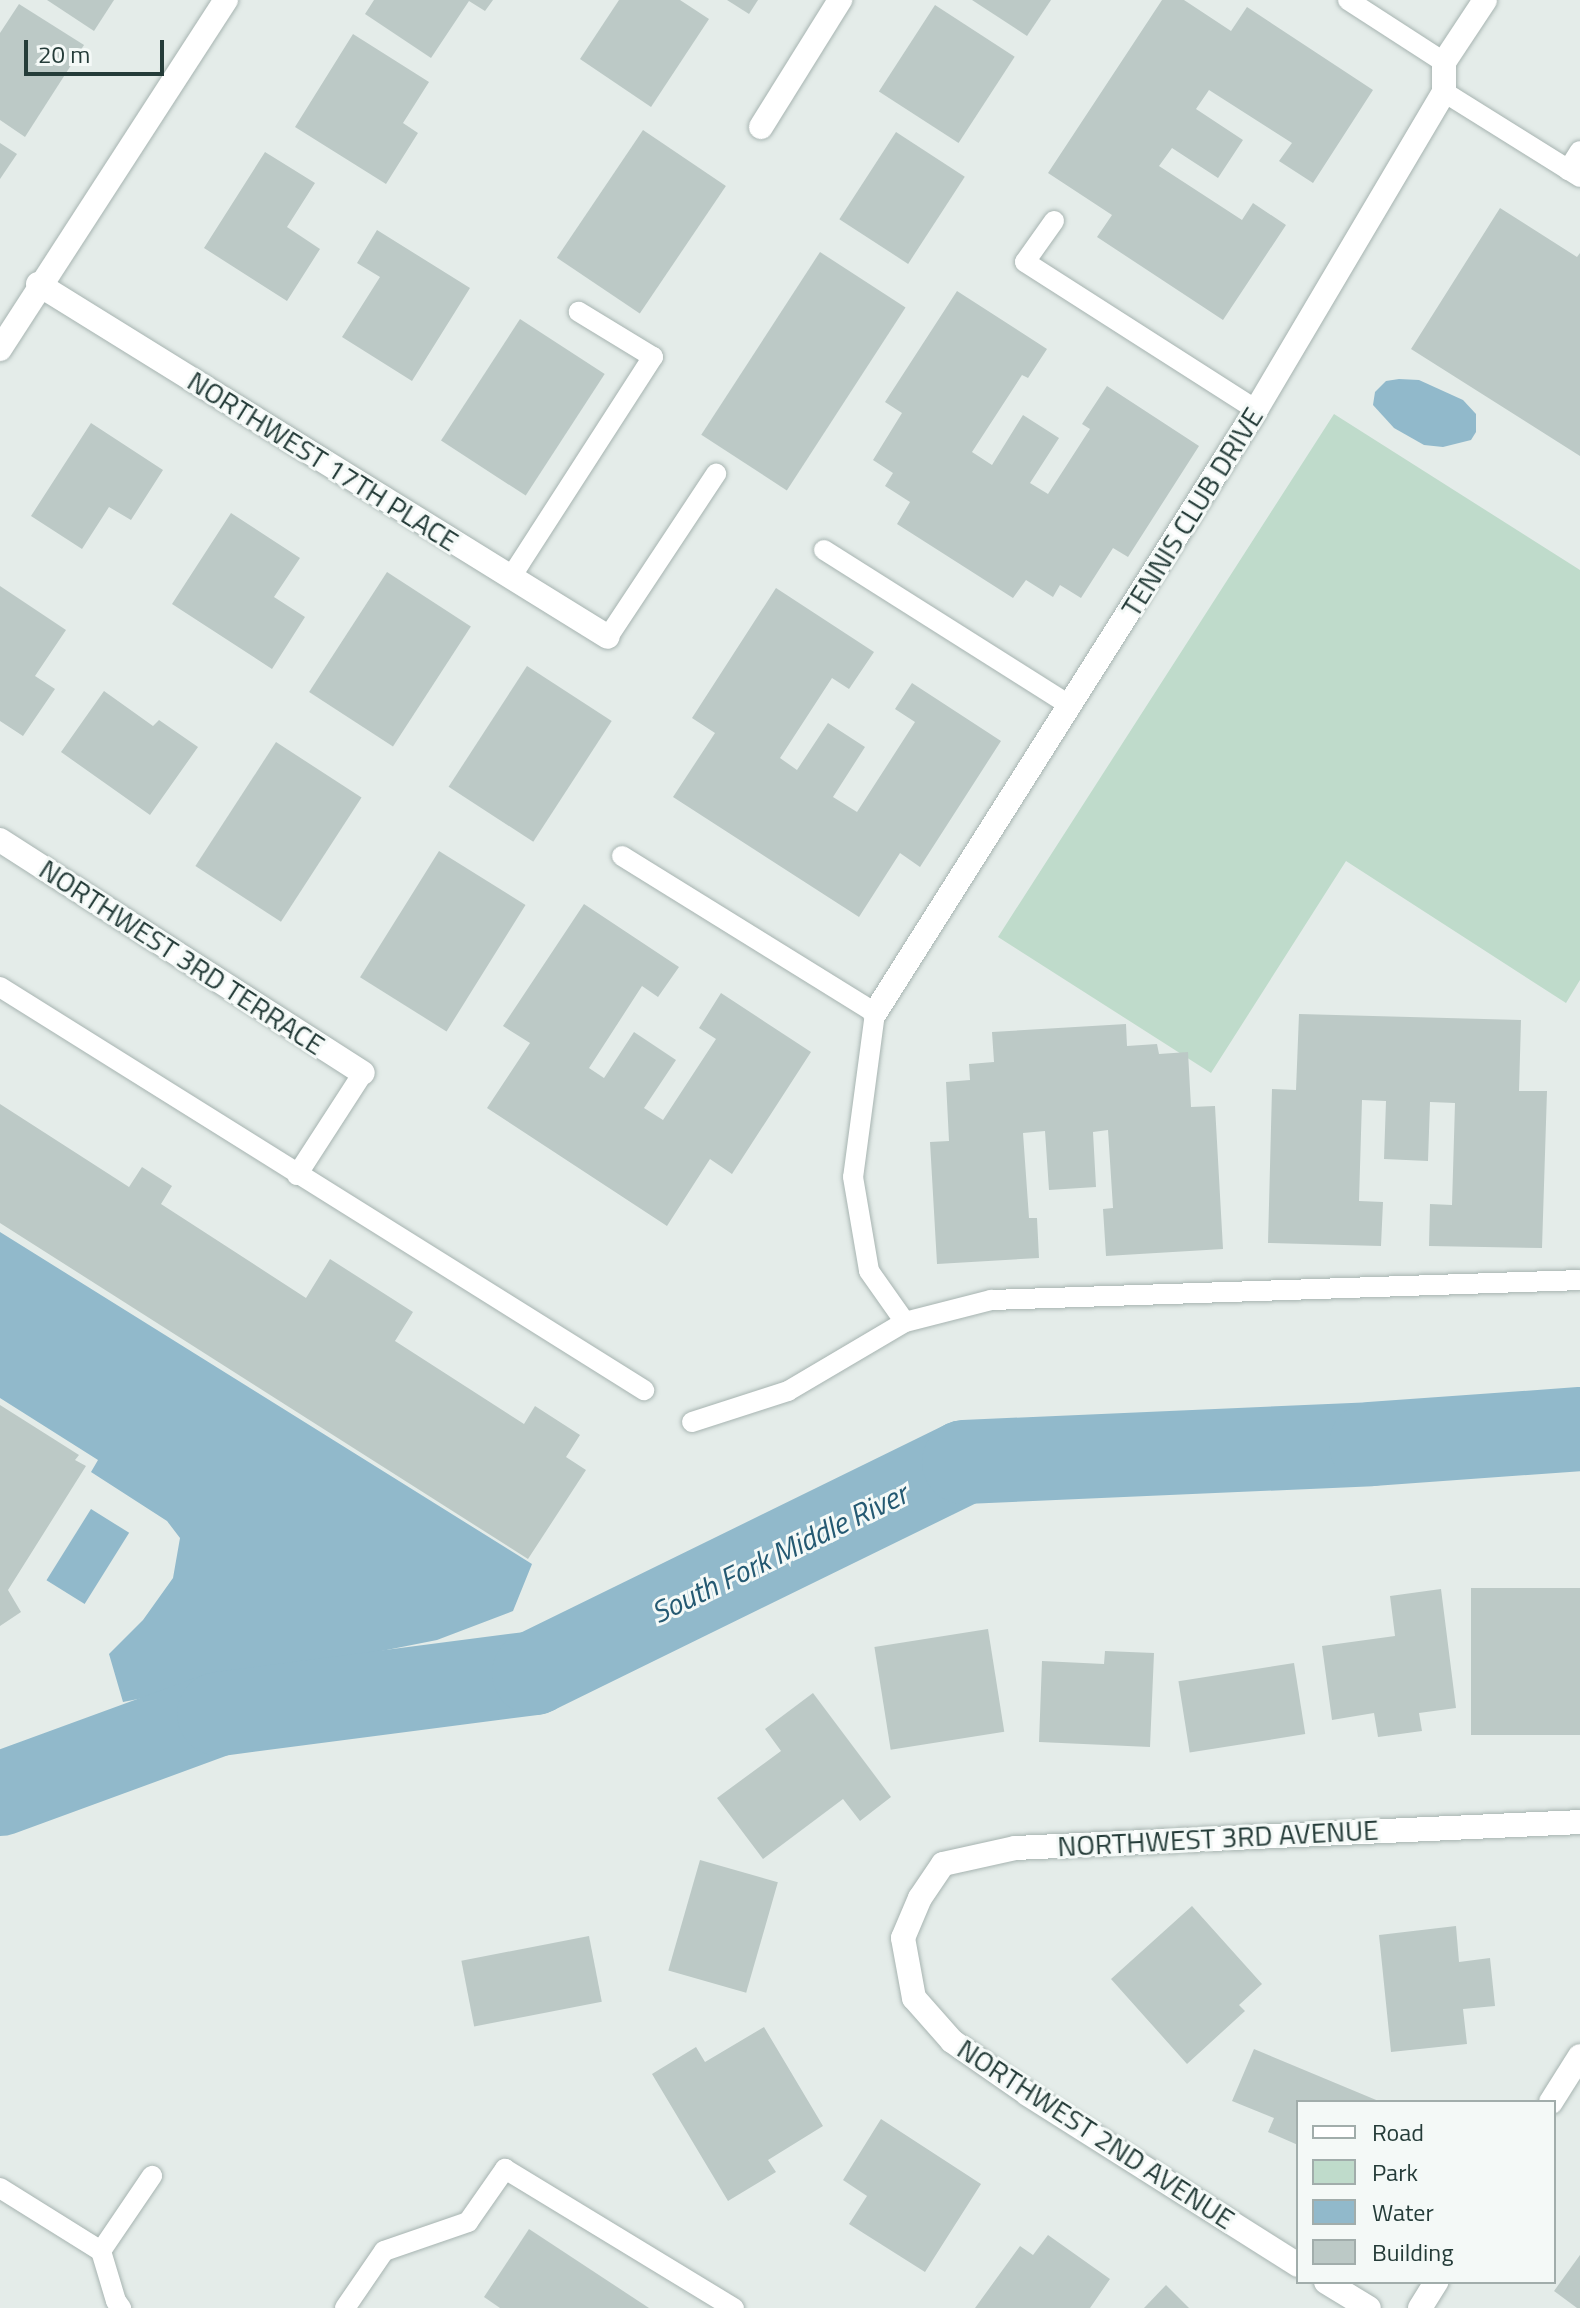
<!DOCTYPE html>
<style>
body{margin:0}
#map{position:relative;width:1580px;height:2308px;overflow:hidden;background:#e4ece9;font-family:"Titillium Web",sans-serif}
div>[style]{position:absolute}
.green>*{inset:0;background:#bfdbcb}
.water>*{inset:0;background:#91b9cb;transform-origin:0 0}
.river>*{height:84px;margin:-42px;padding:0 42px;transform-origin:42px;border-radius:42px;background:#91b9cb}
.building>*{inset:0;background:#bcc9c6;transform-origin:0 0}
.roads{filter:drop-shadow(0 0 2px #a7b4b1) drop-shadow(0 0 2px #a7b4b1)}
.lane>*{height:20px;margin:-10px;padding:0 10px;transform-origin:10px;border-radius:10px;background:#fff}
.street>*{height:24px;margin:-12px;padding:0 12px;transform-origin:12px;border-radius:12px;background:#fff}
span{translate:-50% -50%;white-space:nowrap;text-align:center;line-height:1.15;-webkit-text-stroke:6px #f4f9f7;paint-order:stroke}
.street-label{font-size:28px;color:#253c39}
.water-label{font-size:30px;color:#245972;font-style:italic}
.legend{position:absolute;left:1296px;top:2100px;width:260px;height:184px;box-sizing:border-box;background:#f4f9f7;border:2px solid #a1adab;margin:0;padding:10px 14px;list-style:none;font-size:24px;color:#253c39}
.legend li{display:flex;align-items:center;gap:16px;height:40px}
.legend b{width:40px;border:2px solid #a1adab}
.scale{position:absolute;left:24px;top:40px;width:140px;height:36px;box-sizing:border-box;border:4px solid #253c39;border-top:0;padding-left:10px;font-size:24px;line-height:28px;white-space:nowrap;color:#253c39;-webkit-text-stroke:6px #f4f9f7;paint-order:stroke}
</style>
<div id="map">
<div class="green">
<div style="clip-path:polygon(1334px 414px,1580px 570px,1580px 980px,1566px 1003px,1346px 861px,1211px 1073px,998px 937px)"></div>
</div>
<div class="water">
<div style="clip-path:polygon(1399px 379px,1419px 380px,1463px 400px,1476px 414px,1476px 432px,1471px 440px,1443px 447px,1424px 445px,1394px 428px,1373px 405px,1375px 392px,1386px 381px)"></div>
<div style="clip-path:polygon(0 1232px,532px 1564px,513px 1611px,437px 1640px,123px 1702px,109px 1654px,143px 1620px,173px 1578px,180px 1538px,167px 1521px,91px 1472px,98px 1460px,0 1398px)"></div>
<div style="left:91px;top:1509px;width:45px;height:84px;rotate:32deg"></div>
</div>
<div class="river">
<div style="left:0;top:1794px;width:233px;rotate:-20.1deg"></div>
<div style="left:219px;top:1714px;width:318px;rotate:-7.4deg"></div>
<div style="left:534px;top:1673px;width:479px;rotate:-26.1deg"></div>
<div style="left:964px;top:1462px;width:407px;rotate:-2.5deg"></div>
<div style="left:1371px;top:1444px;width:210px;rotate:-4.1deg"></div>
</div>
<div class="building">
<div style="clip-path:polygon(47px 0,114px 0,94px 31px)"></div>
<div style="clip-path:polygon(374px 0,493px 0,485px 11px,469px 1px,431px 58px,365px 14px)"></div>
<div style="clip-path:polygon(619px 0,680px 0,709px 19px,651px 107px,580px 59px)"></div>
<div style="clip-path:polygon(727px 0,758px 0,749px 14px)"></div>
<div style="clip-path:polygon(972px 0,1051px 0,1027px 36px)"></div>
<div style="clip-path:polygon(1162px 0,1184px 0,1231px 31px,1247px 7px,1373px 90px,1313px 183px,1279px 161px,1292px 143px,1209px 90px,1196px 109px,1243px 140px,1218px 178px,1172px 148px,1159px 166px,1242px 220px,1253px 203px,1286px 225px,1223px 320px,1097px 237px,1112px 215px,1048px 173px)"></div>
<div style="clip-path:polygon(19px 4px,84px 45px,25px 137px,0 120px,0 33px)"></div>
<div style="left:935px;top:5px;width:95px;height:103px;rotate:33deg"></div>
<div style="clip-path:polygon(353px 34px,429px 82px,403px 123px,418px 133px,386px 184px,295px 127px)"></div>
<div style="left:643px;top:130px;width:100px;height:154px;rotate:34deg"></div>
<div style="left:896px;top:132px;width:82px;height:104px;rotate:33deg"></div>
<div style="clip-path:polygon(0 143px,17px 154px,0 179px)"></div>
<div style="clip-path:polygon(265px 152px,315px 183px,287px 227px,320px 249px,287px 301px,204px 248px)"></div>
<div style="clip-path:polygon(1500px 208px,1577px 257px,1580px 253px,1580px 456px,1411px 349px)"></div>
<div style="clip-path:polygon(377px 230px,470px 288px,412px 381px,342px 337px,380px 277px,357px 263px)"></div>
<div style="left:820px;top:252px;width:102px;height:218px;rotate:33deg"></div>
<div style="clip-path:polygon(957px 291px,1047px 349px,1028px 378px,1022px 375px,972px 452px,992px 465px,1023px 415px,1059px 438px,1030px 483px,1048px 494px,1090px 429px,1082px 424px,1107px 386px,1199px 446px,1128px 557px,1113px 548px,1081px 598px,1060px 585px,1053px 597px,1026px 580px,1013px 598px,897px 524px,910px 502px,885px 486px,893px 473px,873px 460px,902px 413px,885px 402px)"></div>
<div style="left:520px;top:319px;width:101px;height:145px;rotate:33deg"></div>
<div style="clip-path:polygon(91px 423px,163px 470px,131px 520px,109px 507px,82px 549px,31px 516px)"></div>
<div style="clip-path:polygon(231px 513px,300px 558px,274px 597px,305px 617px,272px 669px,172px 604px)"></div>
<div style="left:387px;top:572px;width:100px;height:143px;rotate:33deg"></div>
<div style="clip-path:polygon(0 586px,66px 630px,35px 676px,55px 689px,23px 736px,0 721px)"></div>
<div style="clip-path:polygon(776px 588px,874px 652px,849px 689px,832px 678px,780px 758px,797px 770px,828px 723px,865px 747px,833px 797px,857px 812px,915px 722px,895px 709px,912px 683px,1001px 741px,920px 867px,900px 853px,859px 917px,673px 797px,715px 733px,692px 718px)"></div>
<div style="left:527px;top:666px;width:101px;height:144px;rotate:33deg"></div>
<div style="clip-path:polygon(104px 691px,153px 726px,159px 720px,198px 747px,150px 815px,61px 752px)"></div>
<div style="left:276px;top:742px;width:102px;height:148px;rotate:33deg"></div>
<div style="left:439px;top:851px;width:102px;height:149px;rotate:32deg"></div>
<div style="clip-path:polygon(584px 904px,679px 967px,658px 997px,642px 986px,589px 1068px,604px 1078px,634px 1032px,676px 1060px,644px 1108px,663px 1120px,716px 1039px,699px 1028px,721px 993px,811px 1052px,732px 1174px,710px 1159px,667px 1226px,487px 1108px,530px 1043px,503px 1026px)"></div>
<div style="clip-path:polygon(1299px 1014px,1521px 1020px,1519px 1091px,1547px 1091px,1542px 1248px,1429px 1246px,1430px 1204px,1452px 1205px,1455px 1103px,1430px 1102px,1428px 1161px,1384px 1159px,1386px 1101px,1362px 1100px,1359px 1201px,1383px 1202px,1381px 1246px,1268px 1243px,1272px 1089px,1296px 1090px)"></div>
<div style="clip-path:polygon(1126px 1024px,1127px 1046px,1157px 1044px,1159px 1054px,1188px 1052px,1191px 1107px,1215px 1106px,1223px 1249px,1106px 1256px,1103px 1209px,1113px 1208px,1108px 1130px,1093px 1132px,1096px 1187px,1049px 1190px,1045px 1131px,1023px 1133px,1029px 1218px,1037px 1218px,1039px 1258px,937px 1264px,930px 1142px,949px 1141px,946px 1082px,970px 1080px,969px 1064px,994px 1062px,992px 1032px)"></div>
<div style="clip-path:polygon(0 1104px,129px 1187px,142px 1167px,172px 1186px,161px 1204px,306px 1298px,330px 1259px,413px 1312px,395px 1341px,524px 1424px,535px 1406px,580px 1435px,566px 1457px,586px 1470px,528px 1559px,0 1223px)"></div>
<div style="clip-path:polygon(0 1405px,79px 1455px,75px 1460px,86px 1466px,8px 1590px,21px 1612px,0 1626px)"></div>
<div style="left:1580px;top:1588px;width:147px;height:109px;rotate:90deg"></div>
<div style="clip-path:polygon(1441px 1589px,1456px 1708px,1419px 1713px,1422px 1731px,1378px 1737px,1374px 1713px,1332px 1720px,1322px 1646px,1395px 1636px,1390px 1596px)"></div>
<div style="left:988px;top:1629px;width:104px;height:115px;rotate:81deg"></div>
<div style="clip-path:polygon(1105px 1651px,1154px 1653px,1150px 1747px,1039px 1742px,1042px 1661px,1104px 1664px)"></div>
<div style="left:1294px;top:1663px;width:72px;height:117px;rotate:81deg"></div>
<div style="clip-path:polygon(813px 1693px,891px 1797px,860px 1821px,843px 1799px,763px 1859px,717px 1798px,781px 1751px,765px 1729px)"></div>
<div style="left:700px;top:1860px;width:81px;height:115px;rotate:16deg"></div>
<div style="clip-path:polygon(1192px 1906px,1262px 1984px,1239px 2005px,1245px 2011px,1187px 2064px,1111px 1979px)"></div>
<div style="clip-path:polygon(1456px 1926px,1459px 1962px,1490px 1958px,1495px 2006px,1463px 2009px,1467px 2044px,1391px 2052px,1379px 1935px)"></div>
<div style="left:589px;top:1936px;width:67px;height:130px;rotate:79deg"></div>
<div style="clip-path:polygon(764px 2027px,823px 2126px,768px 2160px,776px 2172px,728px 2201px,652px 2074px,696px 2047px,705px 2062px)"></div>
<div style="clip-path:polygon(1254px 2049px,1381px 2102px,1298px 2102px,1298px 2145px,1268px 2132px,1274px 2118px,1232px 2101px)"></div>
<div style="clip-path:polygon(881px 2119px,981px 2184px,925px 2272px,849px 2224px,867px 2196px,843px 2180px)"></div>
<div style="clip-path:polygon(529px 2229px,649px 2308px,500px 2308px,484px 2297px)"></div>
<div style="clip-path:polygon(1048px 2235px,1110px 2279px,1090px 2308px,975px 2308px,1020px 2246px,1033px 2255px)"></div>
<div style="clip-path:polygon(1580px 2255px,1580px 2308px,1577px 2308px,1554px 2291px)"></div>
<div style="clip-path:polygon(1166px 2285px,1189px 2308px,1144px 2308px)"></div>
</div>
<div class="roads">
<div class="lane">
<div style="left:1348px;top:0;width:114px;rotate:32.9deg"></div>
<div style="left:1444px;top:92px;width:160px;rotate:32deg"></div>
<div style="left:1568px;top:170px;width:22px;rotate:-58deg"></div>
<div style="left:1054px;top:221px;width:50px;rotate:125.3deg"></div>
<div style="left:1025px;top:262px;width:274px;rotate:32.6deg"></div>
<div style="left:824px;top:550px;width:292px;rotate:32.3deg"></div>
<div style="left:511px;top:577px;width:262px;rotate:-57.2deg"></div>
<div style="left:653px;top:357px;width:87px;rotate:-148.7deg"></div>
<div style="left:608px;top:637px;width:196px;rotate:-56.5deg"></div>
<div style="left:622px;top:856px;width:298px;rotate:31.8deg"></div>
<div style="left:875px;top:1013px;width:165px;rotate:97.6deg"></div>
<div style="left:853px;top:1177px;width:95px;rotate:80.3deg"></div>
<div style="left:869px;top:1271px;width:62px;rotate:54.8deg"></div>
<div style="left:0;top:987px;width:760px;rotate:32.04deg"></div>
<div style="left:297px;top:1175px;width:121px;rotate:-57.1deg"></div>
<div style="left:692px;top:1422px;width:101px;rotate:-17.9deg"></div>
<div style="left:788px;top:1391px;width:136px;rotate:-30.5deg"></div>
<div style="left:905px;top:1322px;width:89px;rotate:-14.3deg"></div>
<div style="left:991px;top:1300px;width:589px;rotate:-1.94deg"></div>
<div style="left:0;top:2188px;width:119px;rotate:32deg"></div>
<div style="left:101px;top:2251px;width:91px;rotate:-55.8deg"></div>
<div style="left:101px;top:2251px;width:52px;rotate:73.3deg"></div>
<div style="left:116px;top:2301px;width:9px;rotate:54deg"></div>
<div style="left:345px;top:2308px;width:69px;rotate:-55.6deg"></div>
<div style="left:384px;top:2251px;width:89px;rotate:-19deg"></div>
<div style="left:468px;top:2222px;width:65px;rotate:-55.1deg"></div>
<div style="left:505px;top:2169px;width:268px;rotate:31.3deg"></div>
</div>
<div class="street">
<div style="left:761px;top:127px;width:150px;rotate:-58.1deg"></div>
<div style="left:38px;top:284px;width:670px;rotate:31.77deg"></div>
<div style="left:0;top:349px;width:416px;rotate:-57.1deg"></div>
<div style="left:0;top:840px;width:431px;rotate:32.7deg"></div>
<div style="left:875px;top:1013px;width:713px;rotate:-57.71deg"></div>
<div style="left:1256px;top:410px;width:369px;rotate:-59.4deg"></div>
<div style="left:1444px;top:92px;width:30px;rotate:-90deg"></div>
<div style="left:1444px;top:62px;width:74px;rotate:-56.5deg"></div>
<div style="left:1551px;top:2102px;width:54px;rotate:-57.8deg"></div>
<div style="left:1298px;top:2265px;width:320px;rotate:-147.7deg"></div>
<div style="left:1028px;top:2094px;width:93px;rotate:-145.1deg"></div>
<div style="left:952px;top:2041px;width:57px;rotate:-131.5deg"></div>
<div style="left:914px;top:1998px;width:61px;rotate:-100.4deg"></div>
<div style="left:903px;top:1938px;width:43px;rotate:-67deg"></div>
<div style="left:920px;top:1898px;width:41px;rotate:-55.9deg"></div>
<div style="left:943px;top:1864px;width:74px;rotate:-12.5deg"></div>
<div style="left:1015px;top:1848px;width:566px;rotate:-2.63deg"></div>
<div style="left:1326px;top:2282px;width:50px;rotate:31.2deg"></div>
<div style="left:1420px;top:2308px;width:31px;rotate:-58deg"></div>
</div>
</div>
<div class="street-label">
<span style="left:323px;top:461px;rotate:32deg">NORTHWEST 17TH PLACE</span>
<span style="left:1192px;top:512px;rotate:-58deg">TENNIS CLUB DRIVE</span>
<span style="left:182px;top:957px;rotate:33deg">NORTHWEST 3RD TERRACE</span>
<span style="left:1218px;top:1838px;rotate:-3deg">NORTHWEST 3RD AVENUE</span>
<span style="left:1096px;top:2134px;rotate:33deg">NORTHWEST 2ND AVENUE</span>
</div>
<div class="water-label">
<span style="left:779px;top:1553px;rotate:-26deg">South Fork Middle River</span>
</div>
<ul class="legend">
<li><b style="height:10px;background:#fff"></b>Road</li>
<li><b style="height:22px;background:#bfdbcb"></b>Park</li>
<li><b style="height:22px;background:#91b9cb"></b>Water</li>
<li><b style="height:22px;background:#bcc9c6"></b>Building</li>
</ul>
<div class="scale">20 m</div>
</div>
